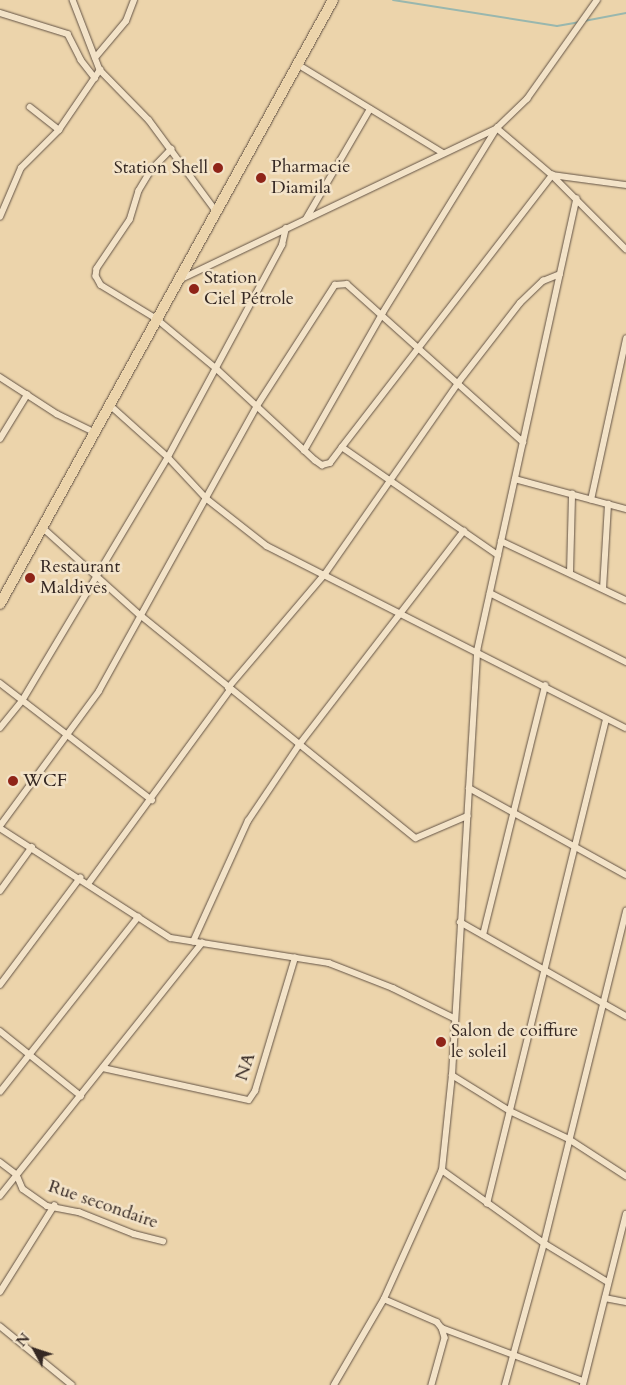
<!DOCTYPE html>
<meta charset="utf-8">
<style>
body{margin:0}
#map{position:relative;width:626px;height:1385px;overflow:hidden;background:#ecd4ab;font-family:Cardo,serif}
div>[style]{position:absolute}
.stream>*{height:2px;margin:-1px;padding:0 1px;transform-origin:1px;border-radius:1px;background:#99b7ae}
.roads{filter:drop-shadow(0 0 1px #635345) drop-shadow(0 0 1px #635345)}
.minor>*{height:5.5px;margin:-2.75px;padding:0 2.75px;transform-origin:2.75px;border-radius:2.75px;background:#f3e3c8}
.trunk>*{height:10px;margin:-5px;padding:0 5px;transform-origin:5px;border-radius:5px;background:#ecd4ab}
.dots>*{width:14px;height:14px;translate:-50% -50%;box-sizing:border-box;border:2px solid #f3e3c8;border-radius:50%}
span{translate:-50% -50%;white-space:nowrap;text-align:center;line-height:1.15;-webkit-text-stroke:5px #f3e3c8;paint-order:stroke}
.poi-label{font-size:18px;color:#352823}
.right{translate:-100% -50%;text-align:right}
.left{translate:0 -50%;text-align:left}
.street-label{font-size:18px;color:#352823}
.north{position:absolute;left:10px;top:1325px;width:50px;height:50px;-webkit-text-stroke:4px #f3e3c8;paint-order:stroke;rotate:310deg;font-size:14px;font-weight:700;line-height:20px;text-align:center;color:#352823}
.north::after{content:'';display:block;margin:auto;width:18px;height:22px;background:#352823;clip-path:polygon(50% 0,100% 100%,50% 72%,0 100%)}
</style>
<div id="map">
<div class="stream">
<div style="left:393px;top:0;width:166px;rotate:9deg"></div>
<div style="left:557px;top:26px;width:22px;rotate:-10deg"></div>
<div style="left:584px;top:21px;width:43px;rotate:-10.8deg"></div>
</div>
<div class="roads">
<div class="minor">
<div style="left:73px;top:0;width:75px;rotate:68.9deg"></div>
<div style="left:100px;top:70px;width:70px;rotate:45.6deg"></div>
<div style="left:149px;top:120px;width:113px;rotate:53.6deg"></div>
<div style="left:0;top:13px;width:71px;rotate:17.2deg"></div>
<div style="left:68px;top:34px;width:29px;rotate:63deg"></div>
<div style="left:81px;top:60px;width:23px;rotate:52deg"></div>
<div style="left:95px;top:58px;width:48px;rotate:-50deg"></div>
<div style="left:126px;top:21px;width:22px;rotate:-69deg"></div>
<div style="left:299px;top:65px;width:169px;rotate:31.4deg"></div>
<div style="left:30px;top:107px;width:37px;rotate:38deg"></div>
<div style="left:172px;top:149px;width:30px;rotate:134deg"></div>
<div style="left:151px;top:171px;width:23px;rotate:121deg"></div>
<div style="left:139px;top:191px;width:30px;rotate:107deg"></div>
<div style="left:130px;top:220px;width:59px;rotate:124deg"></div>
<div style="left:97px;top:269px;width:7px;rotate:98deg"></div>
<div style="left:96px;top:276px;width:10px;rotate:61deg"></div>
<div style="left:101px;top:285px;width:66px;rotate:31.3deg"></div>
<div style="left:157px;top:319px;width:78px;rotate:39.8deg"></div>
<div style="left:217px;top:369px;width:134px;rotate:42.9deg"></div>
<div style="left:315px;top:460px;width:9px;rotate:36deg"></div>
<div style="left:322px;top:465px;width:8px;rotate:-14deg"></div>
<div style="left:330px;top:463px;width:20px;rotate:-53deg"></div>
<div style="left:342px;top:447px;width:190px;rotate:34.7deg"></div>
<div style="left:0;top:217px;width:53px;rotate:-66.8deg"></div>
<div style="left:21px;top:168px;width:54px;rotate:-45deg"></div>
<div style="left:59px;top:130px;width:73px;rotate:-55.7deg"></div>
<div style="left:306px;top:219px;width:127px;rotate:-59.8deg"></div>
<div style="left:179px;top:280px;width:352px;rotate:-25.5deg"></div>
<div style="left:497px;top:128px;width:42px;rotate:-44deg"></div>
<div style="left:527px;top:99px;width:121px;rotate:-54.7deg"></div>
<div style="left:0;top:377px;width:68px;rotate:33deg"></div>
<div style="left:57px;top:414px;width:41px;rotate:25.9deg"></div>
<div style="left:110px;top:405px;width:78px;rotate:41.9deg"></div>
<div style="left:168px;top:457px;width:57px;rotate:47.1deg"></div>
<div style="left:207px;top:499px;width:76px;rotate:38.1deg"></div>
<div style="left:267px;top:546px;width:402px;rotate:26.9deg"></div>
<div style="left:0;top:439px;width:52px;rotate:-58.5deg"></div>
<div style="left:342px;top:447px;width:344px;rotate:-52.3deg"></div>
<div style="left:552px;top:175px;width:75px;rotate:7.7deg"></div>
<div style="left:304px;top:451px;width:158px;rotate:-60.3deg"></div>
<div style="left:382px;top:314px;width:219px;rotate:-58.3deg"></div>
<div style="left:497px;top:128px;width:72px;rotate:40.5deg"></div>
<div style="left:552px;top:175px;width:105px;rotate:45deg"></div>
<div style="left:515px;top:479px;width:115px;rotate:15.1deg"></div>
<div style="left:591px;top:500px;width:165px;rotate:-77.7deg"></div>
<div style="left:43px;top:528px;width:129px;rotate:41.9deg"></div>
<div style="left:139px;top:614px;width:356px;rotate:39deg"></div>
<div style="left:416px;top:838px;width:56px;rotate:-23.3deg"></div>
<div style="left:501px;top:541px;width:138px;rotate:25.3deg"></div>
<div style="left:570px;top:573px;width:79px;rotate:-88.5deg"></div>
<div style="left:603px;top:589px;width:85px;rotate:-86.6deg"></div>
<div style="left:490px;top:593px;width:153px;rotate:26.9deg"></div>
<div style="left:0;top:683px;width:192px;rotate:37.6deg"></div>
<div style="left:228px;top:688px;width:150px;rotate:-49.6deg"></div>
<div style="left:325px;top:574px;width:233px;rotate:-55.1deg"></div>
<div style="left:458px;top:383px;width:101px;rotate:-52.2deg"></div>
<div style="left:520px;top:303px;width:32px;rotate:-44deg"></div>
<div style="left:543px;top:281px;width:18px;rotate:-22deg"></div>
<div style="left:0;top:728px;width:35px;rotate:-51deg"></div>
<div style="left:22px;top:701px;width:284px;rotate:-59.1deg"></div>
<div style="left:168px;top:457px;width:241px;rotate:-61.7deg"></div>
<div style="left:282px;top:245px;width:17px;rotate:-77deg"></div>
<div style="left:469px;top:788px;width:179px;rotate:29deg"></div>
<div style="left:0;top:826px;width:167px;rotate:-53.7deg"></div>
<div style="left:99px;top:691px;width:326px;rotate:-61deg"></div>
<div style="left:257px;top:406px;width:144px;rotate:-57.2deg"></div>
<div style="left:335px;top:285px;width:12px;rotate:-5deg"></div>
<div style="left:347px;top:284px;width:237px;rotate:41.9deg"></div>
<div style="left:0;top:828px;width:203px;rotate:32.8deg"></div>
<div style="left:171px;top:938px;width:160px;rotate:9deg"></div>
<div style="left:329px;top:963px;width:69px;rotate:21.3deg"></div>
<div style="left:393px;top:988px;width:68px;rotate:26.2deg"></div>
<div style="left:88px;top:884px;width:240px;rotate:-53.8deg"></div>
<div style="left:0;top:891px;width:54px;rotate:-54deg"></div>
<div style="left:460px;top:922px;width:191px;rotate:29.5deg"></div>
<div style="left:483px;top:935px;width:257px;rotate:-76deg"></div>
<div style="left:193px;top:942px;width:133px;rotate:-65.6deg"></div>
<div style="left:248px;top:821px;width:92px;rotate:-56.1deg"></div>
<div style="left:299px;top:745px;width:270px;rotate:-52.4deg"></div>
<div style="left:0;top:985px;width:134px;rotate:-53.2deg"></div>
<div style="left:0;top:1031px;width:104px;rotate:38.7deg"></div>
<div style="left:103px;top:1068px;width:149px;rotate:12.4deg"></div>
<div style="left:249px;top:1100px;width:11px;rotate:-56deg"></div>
<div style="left:255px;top:1091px;width:139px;rotate:-73.3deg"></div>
<div style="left:452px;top:1075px;width:68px;rotate:31.8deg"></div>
<div style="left:510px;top:1111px;width:65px;rotate:25.4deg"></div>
<div style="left:569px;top:1139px;width:68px;rotate:33deg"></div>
<div style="left:0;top:1092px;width:223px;rotate:-51.7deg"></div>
<div style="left:0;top:1162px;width:21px;rotate:37deg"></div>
<div style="left:17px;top:1175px;width:15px;rotate:67deg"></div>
<div style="left:23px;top:1189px;width:29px;rotate:35deg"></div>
<div style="left:47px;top:1206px;width:33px;rotate:11deg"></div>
<div style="left:79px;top:1212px;width:59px;rotate:21.8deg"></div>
<div style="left:134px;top:1234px;width:30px;rotate:14deg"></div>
<div style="left:442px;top:1170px;width:125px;rotate:35.6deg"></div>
<div style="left:544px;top:1243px;width:75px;rotate:31.4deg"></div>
<div style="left:0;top:1196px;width:324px;rotate:-51.4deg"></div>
<div style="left:487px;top:1204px;width:499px;rotate:-76.2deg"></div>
<div style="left:0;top:1292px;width:102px;rotate:-57.9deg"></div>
<div style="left:605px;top:1298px;width:21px;rotate:11deg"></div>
<div style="left:384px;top:1299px;width:58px;rotate:23.5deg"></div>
<div style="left:437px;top:1322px;width:8px;rotate:50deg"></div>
<div style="left:442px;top:1328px;width:10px;rotate:73deg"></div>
<div style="left:445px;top:1338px;width:49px;rotate:105.5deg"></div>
<div style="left:0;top:1326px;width:93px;rotate:39.3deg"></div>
<div style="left:442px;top:1328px;width:151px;rotate:20.6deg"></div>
<div style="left:334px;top:1385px;width:99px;rotate:-59.8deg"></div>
<div style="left:384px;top:1299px;width:141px;rotate:-65.8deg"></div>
<div style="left:442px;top:1170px;width:96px;rotate:-84deg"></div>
<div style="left:452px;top:1075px;width:425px;rotate:-86.6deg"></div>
<div style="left:477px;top:651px;width:463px;rotate:-77.6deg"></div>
<div style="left:505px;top:1385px;width:147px;rotate:-74.6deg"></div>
<div style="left:544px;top:1243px;width:342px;rotate:-76.1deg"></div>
<div style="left:583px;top:1385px;width:176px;rotate:-75.9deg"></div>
</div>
<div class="trunk">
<div style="left:0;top:604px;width:690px;rotate:-61.13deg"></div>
</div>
</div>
<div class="dots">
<div style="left:218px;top:168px;background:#8f2418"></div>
<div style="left:261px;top:178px;background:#8f2418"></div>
<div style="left:194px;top:289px;background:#8f2418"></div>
<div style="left:30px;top:578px;background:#8f2418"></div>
<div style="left:13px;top:781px;background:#8f2418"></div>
<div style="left:441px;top:1042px;background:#8f2418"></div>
</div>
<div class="poi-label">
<span class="right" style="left:208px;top:168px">Station Shell</span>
<span class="left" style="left:271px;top:178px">Pharmacie<br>Diamila</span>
<span class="left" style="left:204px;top:289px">Station<br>Ciel Pétrole</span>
<span class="left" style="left:40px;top:578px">Restaurant<br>Maldives</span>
<span class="left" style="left:23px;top:781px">WCF</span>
<span class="left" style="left:451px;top:1042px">Salon de coiffure<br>le soleil</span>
</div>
<div class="street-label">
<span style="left:246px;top:1067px;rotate:-72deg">NA</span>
<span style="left:103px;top:1205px;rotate:19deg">Rue secondaire</span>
</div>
<div class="north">N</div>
</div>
